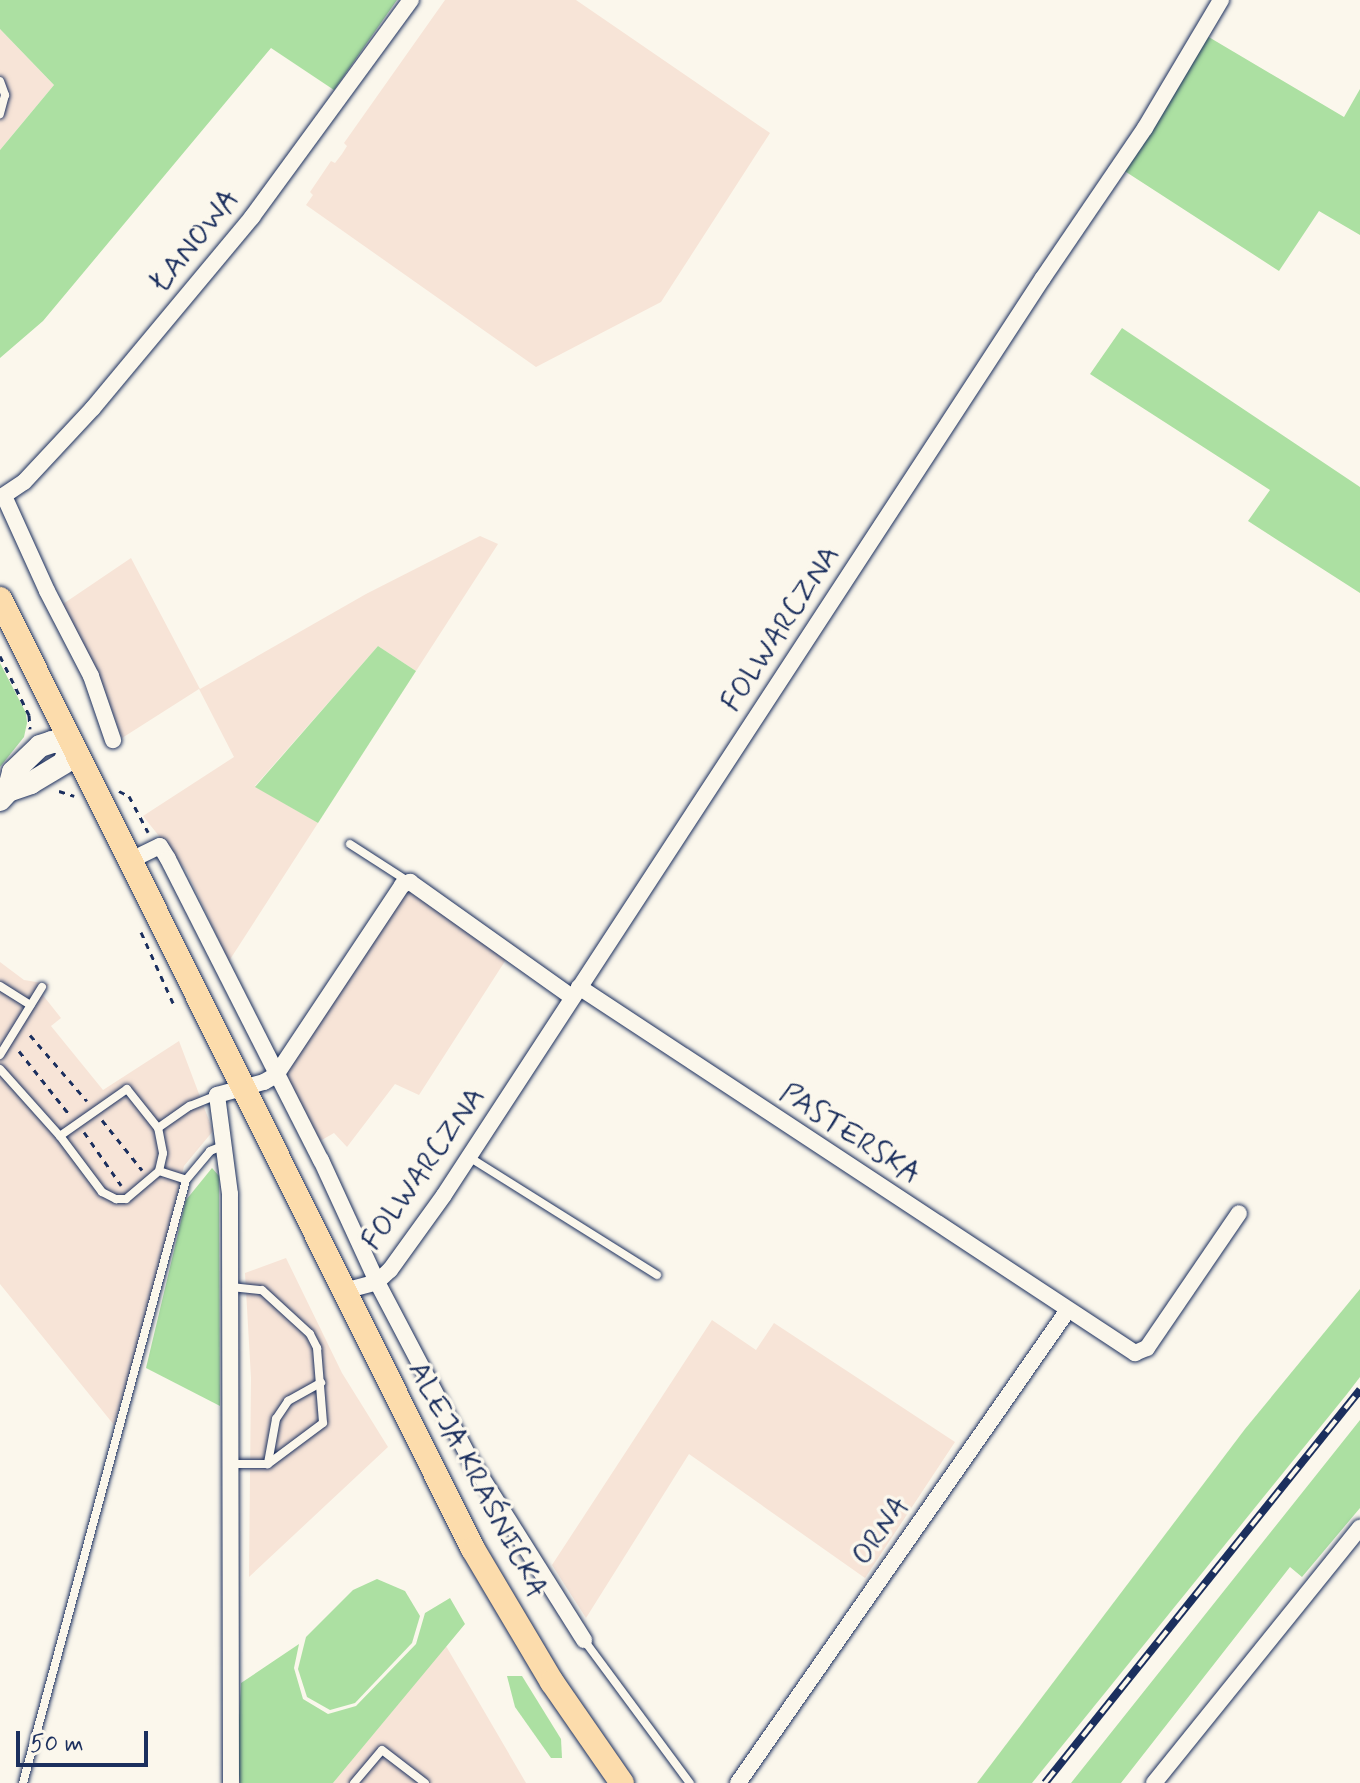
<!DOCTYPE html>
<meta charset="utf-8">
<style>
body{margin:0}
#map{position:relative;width:1360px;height:1783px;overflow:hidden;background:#fbf7ec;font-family:Mynerve,sans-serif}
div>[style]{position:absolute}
.built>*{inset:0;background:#f7e4d7}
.green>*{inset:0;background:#ace0a2}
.path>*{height:3px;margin-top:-1.5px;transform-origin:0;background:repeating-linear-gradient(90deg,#1b2f5e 0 6px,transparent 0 12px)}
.roads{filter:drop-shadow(0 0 2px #1b2f5e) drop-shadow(0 0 2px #1b2f5e)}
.lane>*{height:8px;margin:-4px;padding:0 4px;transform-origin:4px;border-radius:4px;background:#fbf7ec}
.street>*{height:16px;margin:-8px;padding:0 8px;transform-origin:8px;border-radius:8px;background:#fbf7ec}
.secondary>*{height:22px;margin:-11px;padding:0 11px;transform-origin:11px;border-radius:11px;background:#fbf7ec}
.primary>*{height:24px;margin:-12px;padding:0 12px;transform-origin:12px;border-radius:12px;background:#fcdcac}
.rail>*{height:8px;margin-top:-4px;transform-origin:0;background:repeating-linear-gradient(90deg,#fbf7ec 0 15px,#1b2f5e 0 30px);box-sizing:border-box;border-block:2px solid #1b2f5e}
span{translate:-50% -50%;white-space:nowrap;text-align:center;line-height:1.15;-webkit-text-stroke:7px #fbf7ec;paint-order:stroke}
.street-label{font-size:30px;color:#1b2f5e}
.scale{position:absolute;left:16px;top:1731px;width:132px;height:36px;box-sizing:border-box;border:4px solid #1b2f5e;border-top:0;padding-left:10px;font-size:24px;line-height:28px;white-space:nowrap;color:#1b2f5e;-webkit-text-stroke:6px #fbf7ec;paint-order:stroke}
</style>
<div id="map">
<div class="built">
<div style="clip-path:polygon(445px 0,576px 0,770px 133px,661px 302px,536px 367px,306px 205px,313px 195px,310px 192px,331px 161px,335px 163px,342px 154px,347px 146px,344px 143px)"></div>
<div style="clip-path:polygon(0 29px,54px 85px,0 150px)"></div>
<div style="clip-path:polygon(480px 536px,498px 544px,416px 671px,378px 646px,255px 786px,318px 823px,229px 961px,186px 870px,143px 816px,234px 757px,199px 689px,122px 738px,103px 686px,63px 604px,131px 558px,200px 689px,366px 594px)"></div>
<div style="clip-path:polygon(406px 890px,507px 958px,419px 1095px,395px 1084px,347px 1147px,334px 1133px,320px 1141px,285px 1073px)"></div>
<div style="clip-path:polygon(0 962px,24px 980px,49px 984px,42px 994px,61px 1018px,51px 1026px,103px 1090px,179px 1041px,213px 1131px,184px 1166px,156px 1284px,114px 1425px,0 1284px)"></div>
<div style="clip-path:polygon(286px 1258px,342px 1373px,388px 1447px,249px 1577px,251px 1378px,245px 1273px)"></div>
<div style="clip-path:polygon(712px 1320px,756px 1350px,774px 1323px,955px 1442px,865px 1578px,689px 1454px,586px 1618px,552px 1565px)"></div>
<div style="clip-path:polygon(446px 1646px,526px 1783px,333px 1783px)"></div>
</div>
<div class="green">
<div style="clip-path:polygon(0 0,397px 0,334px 90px,271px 48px,43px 321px,0 358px,0 150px,54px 85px,0 29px)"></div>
<div style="clip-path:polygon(1207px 36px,1344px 117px,1360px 89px,1360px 235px,1319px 211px,1279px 271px,1123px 170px)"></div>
<div style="clip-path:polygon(1122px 328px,1360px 487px,1360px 593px,1248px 521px,1270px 490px,1090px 374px)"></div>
<div style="clip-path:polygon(378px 646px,416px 671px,318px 823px,255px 787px)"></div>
<div style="clip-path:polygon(0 663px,26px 713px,27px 723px,24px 737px,0 767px)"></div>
<div style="clip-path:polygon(212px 1168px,219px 1176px,220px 1406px,146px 1368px,186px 1200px)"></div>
<div style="clip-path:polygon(1360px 1289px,1360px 1377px,1347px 1394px,1032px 1783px,977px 1783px,1245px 1429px)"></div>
<div style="clip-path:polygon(1360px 1420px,1360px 1508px,1302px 1577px,1290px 1567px,1121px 1783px,1071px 1783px)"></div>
<div style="clip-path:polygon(377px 1579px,405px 1591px,420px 1616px,412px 1643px,355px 1703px,330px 1710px,307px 1697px,298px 1669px,306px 1637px,353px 1590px)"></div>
<div style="clip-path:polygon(450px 1598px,465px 1624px,333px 1783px,240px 1783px,237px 1758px,241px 1683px,299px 1644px,294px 1668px,303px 1699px,328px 1714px,356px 1706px,416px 1644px,425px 1613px)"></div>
<div style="clip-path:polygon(507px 1676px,522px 1676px,561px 1739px,562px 1758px,551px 1758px,515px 1707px)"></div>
</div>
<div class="path">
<div style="left:0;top:656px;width:66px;rotate:63.8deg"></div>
<div style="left:29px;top:715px;width:14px;rotate:86deg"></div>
<div style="left:59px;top:791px;width:16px;rotate:18deg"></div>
<div style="left:119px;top:791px;width:11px;rotate:27deg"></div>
<div style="left:129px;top:796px;width:41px;rotate:62.2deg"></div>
<div style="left:141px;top:932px;width:78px;rotate:65.7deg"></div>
<div style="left:30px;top:1035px;width:87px;rotate:49.2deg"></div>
<div style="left:19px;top:1051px;width:80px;rotate:51.6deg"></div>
<div style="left:102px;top:1120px;width:64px;rotate:51.3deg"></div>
<div style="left:84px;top:1132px;width:65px;rotate:55.1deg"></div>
</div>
<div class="roads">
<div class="lane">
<div style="left:0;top:81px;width:15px;rotate:70deg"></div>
<div style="left:5px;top:95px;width:20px;rotate:105deg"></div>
<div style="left:350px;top:844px;width:70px;rotate:32.8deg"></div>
<div style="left:0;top:986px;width:36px;rotate:32deg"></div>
<div style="left:0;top:1055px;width:80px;rotate:-58.3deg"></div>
<div style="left:0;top:1069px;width:90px;rotate:48.2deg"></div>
<div style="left:60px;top:1136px;width:70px;rotate:53.1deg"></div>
<div style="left:102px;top:1192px;width:16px;rotate:27deg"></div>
<div style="left:116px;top:1199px;width:10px"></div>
<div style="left:126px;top:1199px;width:43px;rotate:-40.3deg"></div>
<div style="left:159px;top:1171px;width:18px;rotate:-77deg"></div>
<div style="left:163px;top:1153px;width:25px;rotate:-101deg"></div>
<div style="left:158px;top:1128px;width:50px;rotate:-128.5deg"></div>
<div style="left:127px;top:1089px;width:82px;rotate:145deg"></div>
<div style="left:158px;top:1128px;width:39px;rotate:-35deg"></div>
<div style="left:190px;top:1106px;width:29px;rotate:-22deg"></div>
<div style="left:469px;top:1157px;width:222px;rotate:32.1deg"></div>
<div style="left:159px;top:1171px;width:28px;rotate:18deg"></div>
<div style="left:231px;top:1287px;width:31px;rotate:6deg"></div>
<div style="left:262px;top:1290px;width:65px;rotate:42.5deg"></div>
<div style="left:310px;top:1334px;width:16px;rotate:63deg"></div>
<div style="left:317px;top:1348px;width:75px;rotate:85.4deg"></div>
<div style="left:323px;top:1423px;width:69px;rotate:143.3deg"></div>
<div style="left:268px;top:1464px;width:36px;rotate:180deg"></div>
<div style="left:268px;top:1463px;width:45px;rotate:-79.7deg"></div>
<div style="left:276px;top:1419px;width:22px;rotate:-56deg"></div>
<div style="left:288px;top:1401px;width:38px;rotate:-29deg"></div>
<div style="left:584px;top:1640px;width:178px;rotate:53.5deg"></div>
<div style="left:23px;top:1783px;width:625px;rotate:-74.87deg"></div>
<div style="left:186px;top:1180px;width:38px;rotate:-50deg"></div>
<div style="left:210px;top:1151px;width:16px;rotate:-22deg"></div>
<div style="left:354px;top:1783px;width:43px;rotate:-49.7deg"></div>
<div style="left:382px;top:1750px;width:54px;rotate:37.5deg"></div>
</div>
<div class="street">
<div style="left:4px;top:496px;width:104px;rotate:65.6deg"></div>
<div style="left:47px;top:591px;width:96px;rotate:62.6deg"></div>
<div style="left:91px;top:676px;width:68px;rotate:71deg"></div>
<div style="left:0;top:498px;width:29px;rotate:-34deg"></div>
<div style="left:24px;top:482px;width:101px;rotate:-47deg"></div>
<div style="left:93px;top:408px;width:249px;rotate:-50.2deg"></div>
<div style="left:252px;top:217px;width:269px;rotate:-53.8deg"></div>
<div style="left:131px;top:860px;width:32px;rotate:-26deg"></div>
<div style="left:160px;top:846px;width:15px;rotate:58deg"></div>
<div style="left:168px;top:859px;width:338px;rotate:63.1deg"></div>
<div style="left:321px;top:1160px;width:134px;rotate:65.3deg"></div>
<div style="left:377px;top:1282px;width:200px;rotate:62.3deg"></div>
<div style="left:470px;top:1459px;width:214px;rotate:57.8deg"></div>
<div style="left:579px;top:987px;width:666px;rotate:33.36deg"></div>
<div style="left:1135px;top:1353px;width:13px;rotate:-23deg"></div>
<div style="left:1147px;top:1348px;width:163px;rotate:-55.7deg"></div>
<div style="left:344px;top:1291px;width:34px;rotate:-15deg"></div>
<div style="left:377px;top:1282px;width:18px;rotate:-43deg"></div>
<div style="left:390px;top:1270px;width:92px;rotate:-54.2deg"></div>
<div style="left:444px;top:1195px;width:1095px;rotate:-56.85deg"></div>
<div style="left:1043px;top:278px;width:181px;rotate:-55.8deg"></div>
<div style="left:1145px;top:128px;width:149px;rotate:-59.3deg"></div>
<div style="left:231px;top:1783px;width:589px;rotate:-90.1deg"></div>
<div style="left:230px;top:1194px;width:100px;rotate:-97.5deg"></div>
<div style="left:217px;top:1095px;width:49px;rotate:-15.5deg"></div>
<div style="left:264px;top:1082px;width:14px;rotate:-30deg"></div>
<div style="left:276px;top:1075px;width:228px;rotate:-56.4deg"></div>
<div style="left:402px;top:885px;width:9px;rotate:-21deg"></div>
<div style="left:410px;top:882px;width:199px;rotate:35.4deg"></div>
<div style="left:738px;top:1783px;width:577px;rotate:-55.1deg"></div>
<div style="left:1154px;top:1783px;width:328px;rotate:-51.1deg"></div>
</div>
<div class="secondary">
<div style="left:0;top:800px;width:12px;rotate:-48deg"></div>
<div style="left:8px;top:791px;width:20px;rotate:-75deg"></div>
<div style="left:13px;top:772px;width:37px;rotate:-44deg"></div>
<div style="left:40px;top:746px;width:13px;rotate:-18deg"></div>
<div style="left:52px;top:742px;width:20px"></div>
<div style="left:72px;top:742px;width:22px;rotate:111deg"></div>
<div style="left:64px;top:763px;width:39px;rotate:149deg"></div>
<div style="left:31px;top:783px;width:24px;rotate:161deg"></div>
</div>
<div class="primary">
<div style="left:0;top:599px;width:1061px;rotate:63.53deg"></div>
<div style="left:473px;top:1549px;width:155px;rotate:59.3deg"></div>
<div style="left:552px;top:1682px;width:123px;rotate:55.3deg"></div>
</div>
</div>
<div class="rail">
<div style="left:1045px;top:1783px;width:504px;rotate:-51.29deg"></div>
</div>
<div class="street-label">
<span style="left:195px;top:241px;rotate:-51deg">ŁANOWA</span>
<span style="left:781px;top:629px;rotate:-57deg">FOLWARCZNA</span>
<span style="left:850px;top:1134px;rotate:33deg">PASTERSKA</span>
<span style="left:424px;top:1169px;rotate:-55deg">FOLWARCZNA</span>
<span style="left:477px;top:1480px;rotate:62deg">ALEJA KRAŚNICKA</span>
<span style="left:881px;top:1531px;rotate:-55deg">ORNA</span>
</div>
<div class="scale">50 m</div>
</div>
